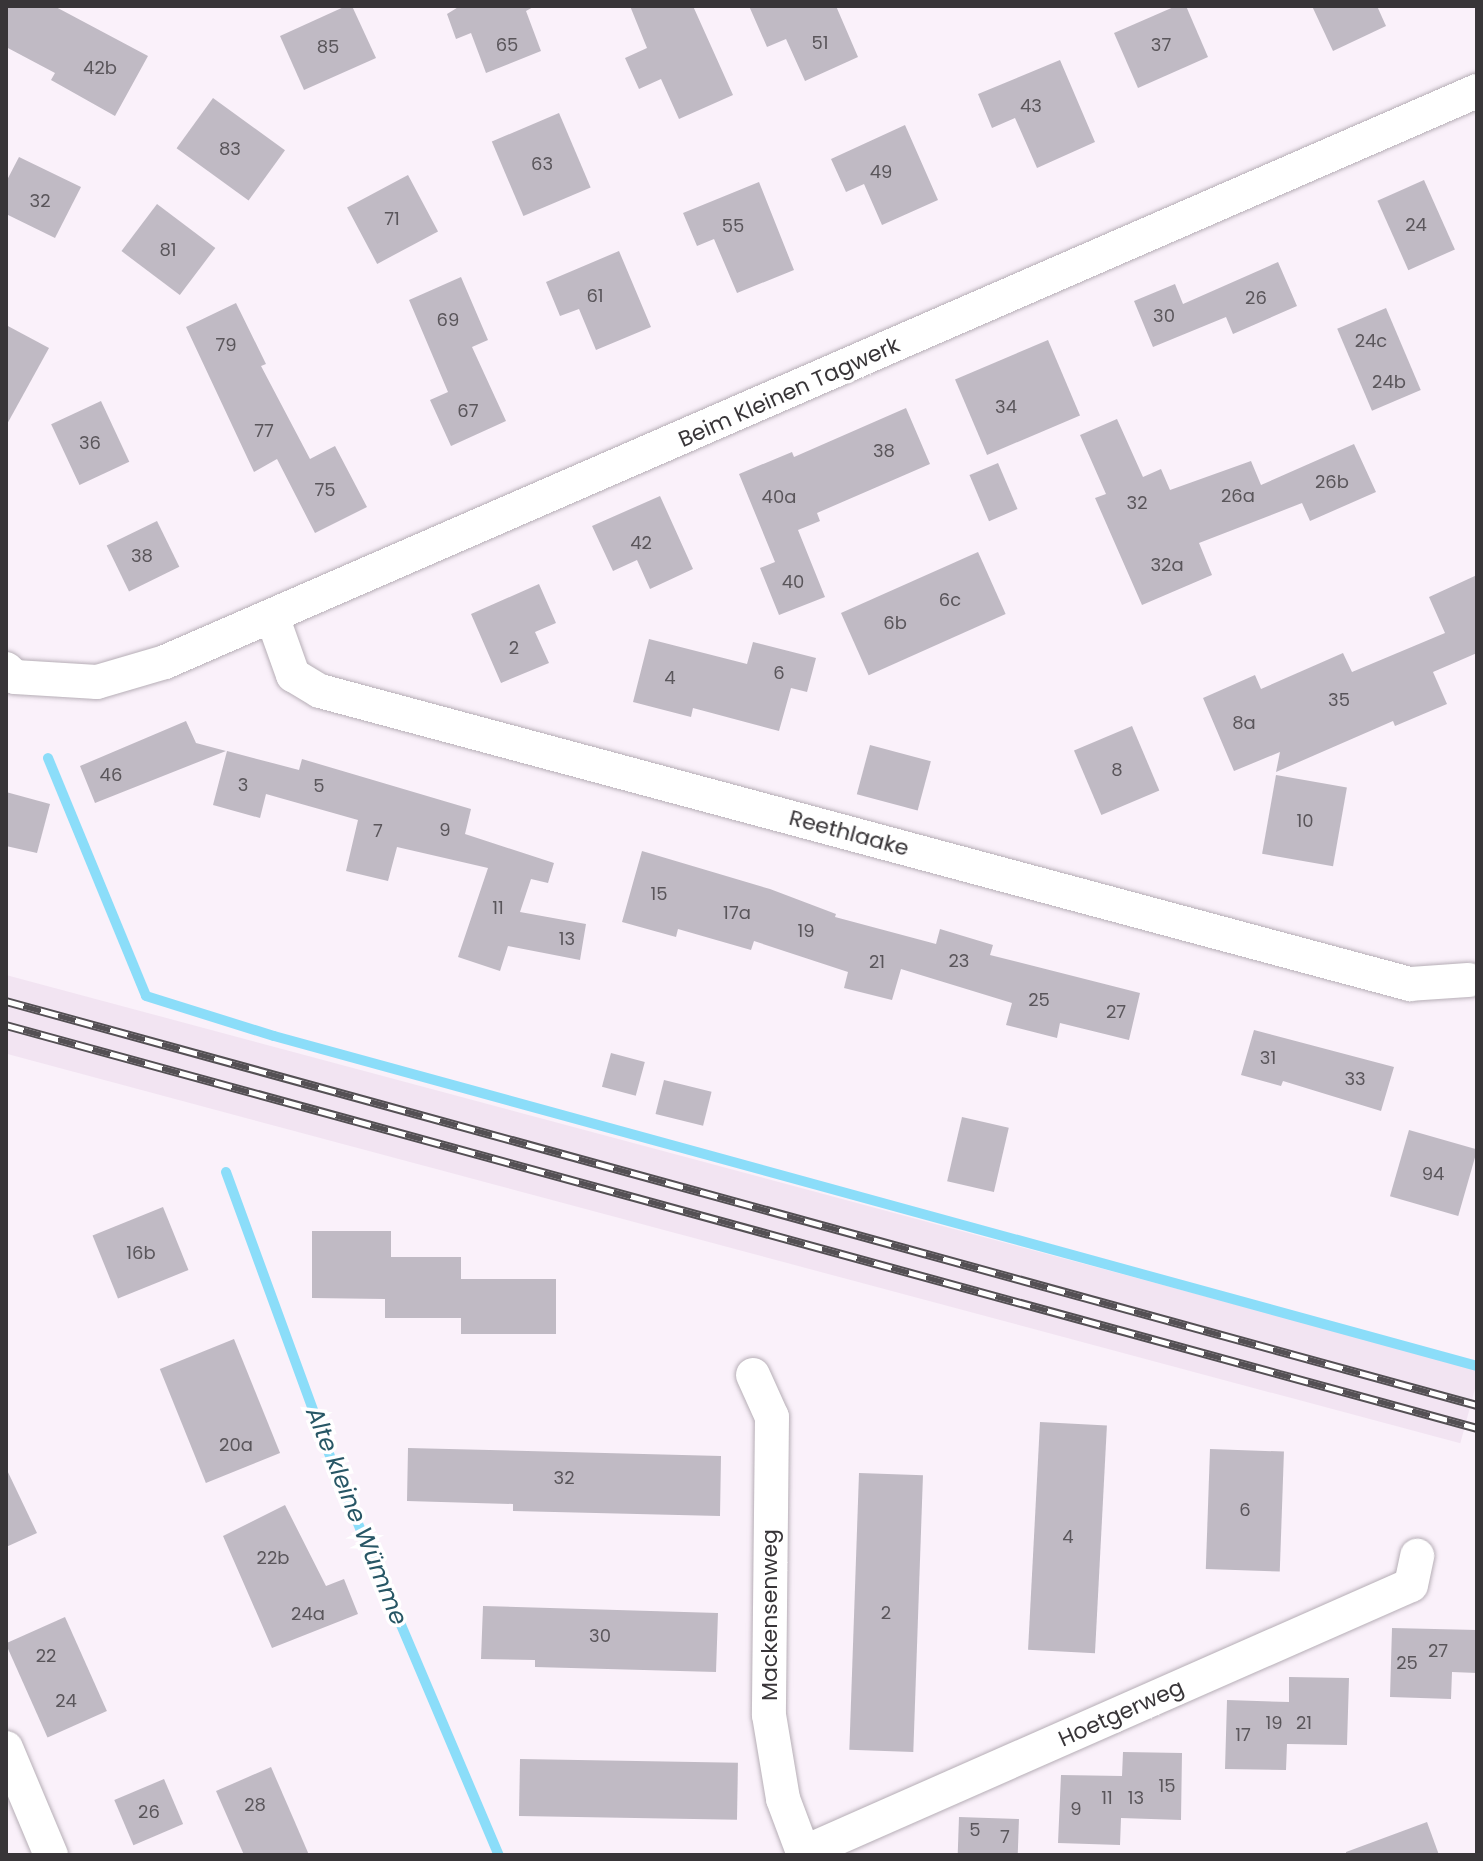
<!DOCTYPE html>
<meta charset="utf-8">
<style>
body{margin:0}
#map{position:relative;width:1483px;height:1861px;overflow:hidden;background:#faf1fa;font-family:Poppins,sans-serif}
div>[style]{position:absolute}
.built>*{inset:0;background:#f2e4f2;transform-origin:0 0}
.stream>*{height:10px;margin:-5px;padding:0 5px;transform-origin:5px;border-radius:5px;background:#8bddf9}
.building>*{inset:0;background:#c0bac4;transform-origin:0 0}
.roads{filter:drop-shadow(0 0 2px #b6aeb6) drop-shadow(0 0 2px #b6aeb6)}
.minor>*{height:34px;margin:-17px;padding:0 17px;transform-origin:17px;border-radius:17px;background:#fff}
.rail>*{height:9px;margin-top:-4.5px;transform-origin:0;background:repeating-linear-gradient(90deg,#fff 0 18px,#545054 0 36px);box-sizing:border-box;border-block:2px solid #545054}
span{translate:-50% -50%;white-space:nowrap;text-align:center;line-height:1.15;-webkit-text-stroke:7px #fff;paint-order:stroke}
.number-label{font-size:18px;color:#5a565b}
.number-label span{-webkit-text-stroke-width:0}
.street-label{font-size:22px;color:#383538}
.water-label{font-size:24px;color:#275665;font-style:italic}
.frame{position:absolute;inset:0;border:8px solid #383538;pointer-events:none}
</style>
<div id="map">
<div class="built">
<div style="left:6px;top:975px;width:1526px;height:76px;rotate:15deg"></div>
</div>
<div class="stream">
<div style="left:48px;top:758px;width:257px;rotate:67.6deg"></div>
<div style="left:146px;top:996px;width:134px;rotate:17.4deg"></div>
<div style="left:274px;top:1036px;width:1247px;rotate:15.34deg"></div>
<div style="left:226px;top:1172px;width:314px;rotate:69.9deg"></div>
<div style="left:334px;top:1467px;width:422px;rotate:67deg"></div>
</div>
<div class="building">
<div style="clip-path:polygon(6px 6px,54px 6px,148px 56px,115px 116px,51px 80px,55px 73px,6px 47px)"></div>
<div style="clip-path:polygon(346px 6px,352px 6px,376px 58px,304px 90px,280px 36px)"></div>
<div style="clip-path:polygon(460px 6px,535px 6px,526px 11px,541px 51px,486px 73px,471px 33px,456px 39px,447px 14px)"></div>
<div style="clip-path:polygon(630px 6px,693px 6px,733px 95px,679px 119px,661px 79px,639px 89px,625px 58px,647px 48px)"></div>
<div style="clip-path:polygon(749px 6px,836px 6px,858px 57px,805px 81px,786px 39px,767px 47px)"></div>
<div style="clip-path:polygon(1176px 6px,1186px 6px,1208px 57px,1138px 88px,1114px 33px)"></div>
<div style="clip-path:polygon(1312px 6px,1377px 6px,1386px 26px,1333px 51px)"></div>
<div style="clip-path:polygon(1060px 60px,1095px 142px,1037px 168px,1015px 118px,992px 128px,978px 94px)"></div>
<div style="left:213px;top:98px;width:89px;height:62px;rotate:36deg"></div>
<div style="left:559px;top:113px;width:81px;height:73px;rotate:67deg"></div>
<div style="clip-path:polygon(905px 125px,938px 200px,882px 225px,864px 184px,846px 192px,831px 159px)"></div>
<div style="clip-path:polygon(19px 157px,81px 187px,55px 238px,6px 214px,6px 182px)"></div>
<div style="left:408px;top:175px;width:64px;height:69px;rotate:62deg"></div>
<div style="left:1424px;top:180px;width:76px;height:51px;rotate:66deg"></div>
<div style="clip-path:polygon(759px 182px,794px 270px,737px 293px,714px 239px,697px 246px,683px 213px)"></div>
<div style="left:157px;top:204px;width:73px;height:59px;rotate:37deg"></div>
<div style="clip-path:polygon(619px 251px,651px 327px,596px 350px,579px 309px,560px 316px,546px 282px)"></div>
<div style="clip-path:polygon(1278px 262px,1297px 306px,1233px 334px,1226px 317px,1153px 347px,1134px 301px,1175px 284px,1183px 304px)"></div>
<div style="clip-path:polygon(461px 277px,488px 340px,472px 347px,506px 421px,451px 446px,430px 400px,448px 392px,409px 300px)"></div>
<div style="clip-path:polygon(236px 303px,266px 364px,261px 366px,310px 459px,335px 446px,367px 507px,315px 533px,277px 459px,254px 472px,186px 327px)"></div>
<div style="left:1386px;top:308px;width:89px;height:53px;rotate:67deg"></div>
<div style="clip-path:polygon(6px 325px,49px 348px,6px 426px)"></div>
<div style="left:1048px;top:340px;width:82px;height:101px;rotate:67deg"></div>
<div style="left:101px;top:401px;width:67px;height:55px;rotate:65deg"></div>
<div style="clip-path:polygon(906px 408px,930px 464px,817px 513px,820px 521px,798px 530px,825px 597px,779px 615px,760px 568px,775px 562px,739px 474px,792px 452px,794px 457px)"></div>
<div style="clip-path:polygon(1117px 419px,1143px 477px,1161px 469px,1170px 490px,1251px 461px,1261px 485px,1354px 444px,1376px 492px,1310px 521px,1302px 503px,1199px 543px,1212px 575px,1142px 605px,1095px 498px,1106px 494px,1080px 435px)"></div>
<div style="left:998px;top:463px;width:50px;height:31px;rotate:67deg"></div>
<div style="clip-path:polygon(660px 496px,693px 569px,650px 589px,637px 560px,613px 571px,592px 526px)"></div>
<div style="left:157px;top:521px;width:51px;height:56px;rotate:64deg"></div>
<div style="left:978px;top:552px;width:68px;height:150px;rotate:66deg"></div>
<div style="clip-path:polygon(1477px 575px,1477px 653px,1433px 672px,1447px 704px,1395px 726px,1393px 721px,1276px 772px,1280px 752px,1234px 771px,1203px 698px,1255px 675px,1261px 689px,1343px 653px,1352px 672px,1445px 633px,1429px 597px)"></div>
<div style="clip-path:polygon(539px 584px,556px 623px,535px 632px,549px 663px,501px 683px,471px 614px)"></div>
<div style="clip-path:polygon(649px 639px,747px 664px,753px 642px,816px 658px,807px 692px,791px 688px,779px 731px,693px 708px,691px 717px,633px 702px)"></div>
<div style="clip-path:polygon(186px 721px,196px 743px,226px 751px,95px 803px,80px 766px)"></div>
<div style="left:1132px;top:726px;width:70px;height:63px;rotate:67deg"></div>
<div style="left:870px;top:745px;width:63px;height:51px;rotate:15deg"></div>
<div style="clip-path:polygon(227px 751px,299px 770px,302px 759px,471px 809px,465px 834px,554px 863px,548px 883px,531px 879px,520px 912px,586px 924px,580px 960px,508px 946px,500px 971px,458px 957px,488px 868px,397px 847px,388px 881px,346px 871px,358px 820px,266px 794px,260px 818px,213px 805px)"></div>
<div style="left:1276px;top:775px;width:72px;height:80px;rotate:10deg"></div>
<div style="clip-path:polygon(6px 792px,50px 804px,37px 853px,6px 846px)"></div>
<div style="clip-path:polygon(642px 851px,770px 889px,836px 914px,835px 917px,936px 944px,940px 929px,993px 945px,990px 955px,1140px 993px,1129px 1040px,1060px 1023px,1057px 1038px,1006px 1025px,1012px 1003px,901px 969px,892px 1000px,844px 988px,848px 972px,754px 941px,751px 950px,678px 929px,676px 937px,622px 922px)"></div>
<div style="clip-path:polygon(1254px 1030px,1394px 1067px,1381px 1111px,1283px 1081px,1281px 1086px,1241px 1075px)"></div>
<div style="left:611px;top:1053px;width:35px;height:35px;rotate:15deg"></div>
<div style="left:664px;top:1080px;width:49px;height:35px;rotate:14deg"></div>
<div style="left:962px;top:1117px;width:48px;height:66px;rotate:13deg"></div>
<div style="left:1409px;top:1130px;width:71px;height:69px;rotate:16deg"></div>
<div style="left:163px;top:1207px;width:68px;height:76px;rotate:68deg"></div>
<div style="clip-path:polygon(312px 1231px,391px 1231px,391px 1257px,461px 1257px,461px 1279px,556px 1279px,556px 1334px,461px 1334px,461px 1318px,385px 1318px,385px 1299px,312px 1298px)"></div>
<div style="left:234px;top:1339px;width:123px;height:80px;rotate:68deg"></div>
<div style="left:1040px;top:1422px;width:67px;height:228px;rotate:3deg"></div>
<div style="clip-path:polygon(408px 1448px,721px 1456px,720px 1516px,513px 1511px,513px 1504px,407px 1501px)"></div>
<div style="left:1210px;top:1449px;width:74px;height:120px;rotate:2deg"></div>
<div style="clip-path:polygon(6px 1468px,37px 1533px,6px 1547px)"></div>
<div style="left:859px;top:1473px;width:64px;height:277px;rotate:2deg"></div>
<div style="clip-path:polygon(285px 1505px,326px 1586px,344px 1579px,358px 1614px,272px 1648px,223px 1536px)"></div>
<div style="clip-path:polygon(483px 1606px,718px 1613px,716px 1672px,535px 1667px,535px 1660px,481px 1659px)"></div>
<div style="left:65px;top:1617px;width:103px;height:65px;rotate:66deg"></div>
<div style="clip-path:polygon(1392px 1628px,1477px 1630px,1477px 1673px,1452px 1672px,1451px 1699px,1390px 1697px)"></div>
<div style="clip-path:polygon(1289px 1677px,1349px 1678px,1347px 1745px,1287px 1744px,1286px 1770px,1225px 1769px,1227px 1700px,1289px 1702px)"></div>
<div style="clip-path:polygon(1123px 1752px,1182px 1753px,1181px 1820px,1121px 1818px,1120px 1845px,1058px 1843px,1061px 1775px,1122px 1776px)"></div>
<div style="left:520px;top:1759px;width:218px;height:57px;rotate:1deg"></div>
<div style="clip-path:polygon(271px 1767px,294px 1820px,309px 1855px,244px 1855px,216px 1791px)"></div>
<div style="left:164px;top:1779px;width:49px;height:54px;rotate:67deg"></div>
<div style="left:959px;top:1817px;width:60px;height:38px;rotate:2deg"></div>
<div style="clip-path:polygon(1427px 1822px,1439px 1855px,1346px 1855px,1346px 1852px)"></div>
</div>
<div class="roads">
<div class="minor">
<div style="left:272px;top:616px;width:63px;rotate:70.4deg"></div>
<div style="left:293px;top:675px;width:31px;rotate:31deg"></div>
<div style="left:320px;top:691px;width:1129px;rotate:15.05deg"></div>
<div style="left:1410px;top:984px;width:59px;rotate:-3.9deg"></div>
<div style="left:6px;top:669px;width:12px;rotate:42deg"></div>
<div style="left:15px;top:677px;width:82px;rotate:3.5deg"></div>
<div style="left:97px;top:682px;width:71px;rotate:-16.4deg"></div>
<div style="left:165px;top:662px;width:1431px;rotate:-23.52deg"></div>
<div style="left:753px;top:1375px;width:46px;rotate:65.7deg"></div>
<div style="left:772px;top:1417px;width:298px;rotate:90.6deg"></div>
<div style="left:769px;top:1715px;width:85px;rotate:80.5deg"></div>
<div style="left:783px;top:1799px;width:60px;rotate:69.4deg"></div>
<div style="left:6px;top:1748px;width:116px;rotate:67.2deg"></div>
<div style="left:803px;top:1853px;width:664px;rotate:-23.79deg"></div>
<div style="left:1411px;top:1585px;width:30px;rotate:-78deg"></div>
</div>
</div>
<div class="rail">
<div style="left:6px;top:1001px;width:1525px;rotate:15.36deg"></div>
<div style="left:6px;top:1025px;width:1525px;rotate:15.32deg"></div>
</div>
<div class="number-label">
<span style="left:820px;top:43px">51</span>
<span style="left:507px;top:45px">65</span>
<span style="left:1161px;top:45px">37</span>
<span style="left:328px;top:47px">85</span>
<span style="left:100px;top:68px">42b</span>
<span style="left:1031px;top:106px">43</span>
<span style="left:230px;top:149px">83</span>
<span style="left:542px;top:164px">63</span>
<span style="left:881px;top:172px">49</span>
<span style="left:40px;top:201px">32</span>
<span style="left:392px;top:219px">71</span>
<span style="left:1416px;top:225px">24</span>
<span style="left:733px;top:226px">55</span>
<span style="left:168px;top:250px">81</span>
<span style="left:595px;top:296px">61</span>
<span style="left:1256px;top:298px">26</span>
<span style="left:1164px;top:316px">30</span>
<span style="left:448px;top:320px">69</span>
<span style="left:1371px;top:341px">24c</span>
<span style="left:226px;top:345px">79</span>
<span style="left:1389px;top:382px">24b</span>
<span style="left:1006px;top:407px">34</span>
<span style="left:468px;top:411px">67</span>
<span style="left:264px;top:431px">77</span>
<span style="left:90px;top:443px">36</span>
<span style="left:884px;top:451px">38</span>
<span style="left:1332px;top:482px">26b</span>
<span style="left:325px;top:490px">75</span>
<span style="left:1238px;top:496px">26a</span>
<span style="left:779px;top:497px">40a</span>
<span style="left:1137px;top:503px">32</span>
<span style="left:641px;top:543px">42</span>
<span style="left:142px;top:556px">38</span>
<span style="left:1167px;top:565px">32a</span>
<span style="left:793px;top:582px">40</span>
<span style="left:950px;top:600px">6c</span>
<span style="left:895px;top:623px">6b</span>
<span style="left:514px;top:648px">2</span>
<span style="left:779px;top:673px">6</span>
<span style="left:670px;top:678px">4</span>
<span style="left:1339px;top:700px">35</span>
<span style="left:1244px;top:723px">8a</span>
<span style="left:1117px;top:770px">8</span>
<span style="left:111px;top:775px">46</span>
<span style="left:243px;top:785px">3</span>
<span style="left:319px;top:786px">5</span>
<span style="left:1305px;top:821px">10</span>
<span style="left:445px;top:830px">9</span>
<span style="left:378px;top:831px">7</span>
<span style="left:659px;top:894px">15</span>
<span style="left:498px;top:908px">11</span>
<span style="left:737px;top:913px">17a</span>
<span style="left:806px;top:931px">19</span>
<span style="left:567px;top:939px">13</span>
<span style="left:959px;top:961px">23</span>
<span style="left:877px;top:962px">21</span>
<span style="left:1039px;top:1000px">25</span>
<span style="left:1116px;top:1012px">27</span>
<span style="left:1268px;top:1058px">31</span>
<span style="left:1355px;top:1079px">33</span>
<span style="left:1433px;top:1174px">94</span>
<span style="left:141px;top:1253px">16b</span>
<span style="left:236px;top:1445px">20a</span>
<span style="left:564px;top:1478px">32</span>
<span style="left:1245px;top:1510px">6</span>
<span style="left:1068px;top:1537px">4</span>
<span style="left:273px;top:1558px">22b</span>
<span style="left:886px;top:1613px">2</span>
<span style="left:308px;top:1614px">24a</span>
<span style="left:600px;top:1636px">30</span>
<span style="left:1438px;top:1651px">27</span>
<span style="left:46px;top:1656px">22</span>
<span style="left:1407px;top:1663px">25</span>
<span style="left:66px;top:1701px">24</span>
<span style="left:1274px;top:1723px">19</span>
<span style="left:1304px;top:1723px">21</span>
<span style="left:1243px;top:1735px">17</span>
<span style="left:1167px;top:1786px">15</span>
<span style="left:1107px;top:1798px">11</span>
<span style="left:1136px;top:1798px">13</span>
<span style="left:255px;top:1805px">28</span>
<span style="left:1076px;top:1809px">9</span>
<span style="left:149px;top:1812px">26</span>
<span style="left:975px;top:1830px">5</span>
<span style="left:1005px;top:1837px">7</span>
</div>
<div class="street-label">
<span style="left:789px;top:392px;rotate:-24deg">Beim Kleinen Tagwerk</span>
<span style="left:849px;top:833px;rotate:15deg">Reethlaake</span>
<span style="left:770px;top:1615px;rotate:-90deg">Mackensenweg</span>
<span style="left:1121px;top:1713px;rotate:-24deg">Hoetgerweg</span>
</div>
<div class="water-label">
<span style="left:357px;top:1516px;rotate:68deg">Alte kleine Wümme</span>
</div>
<div class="frame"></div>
</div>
